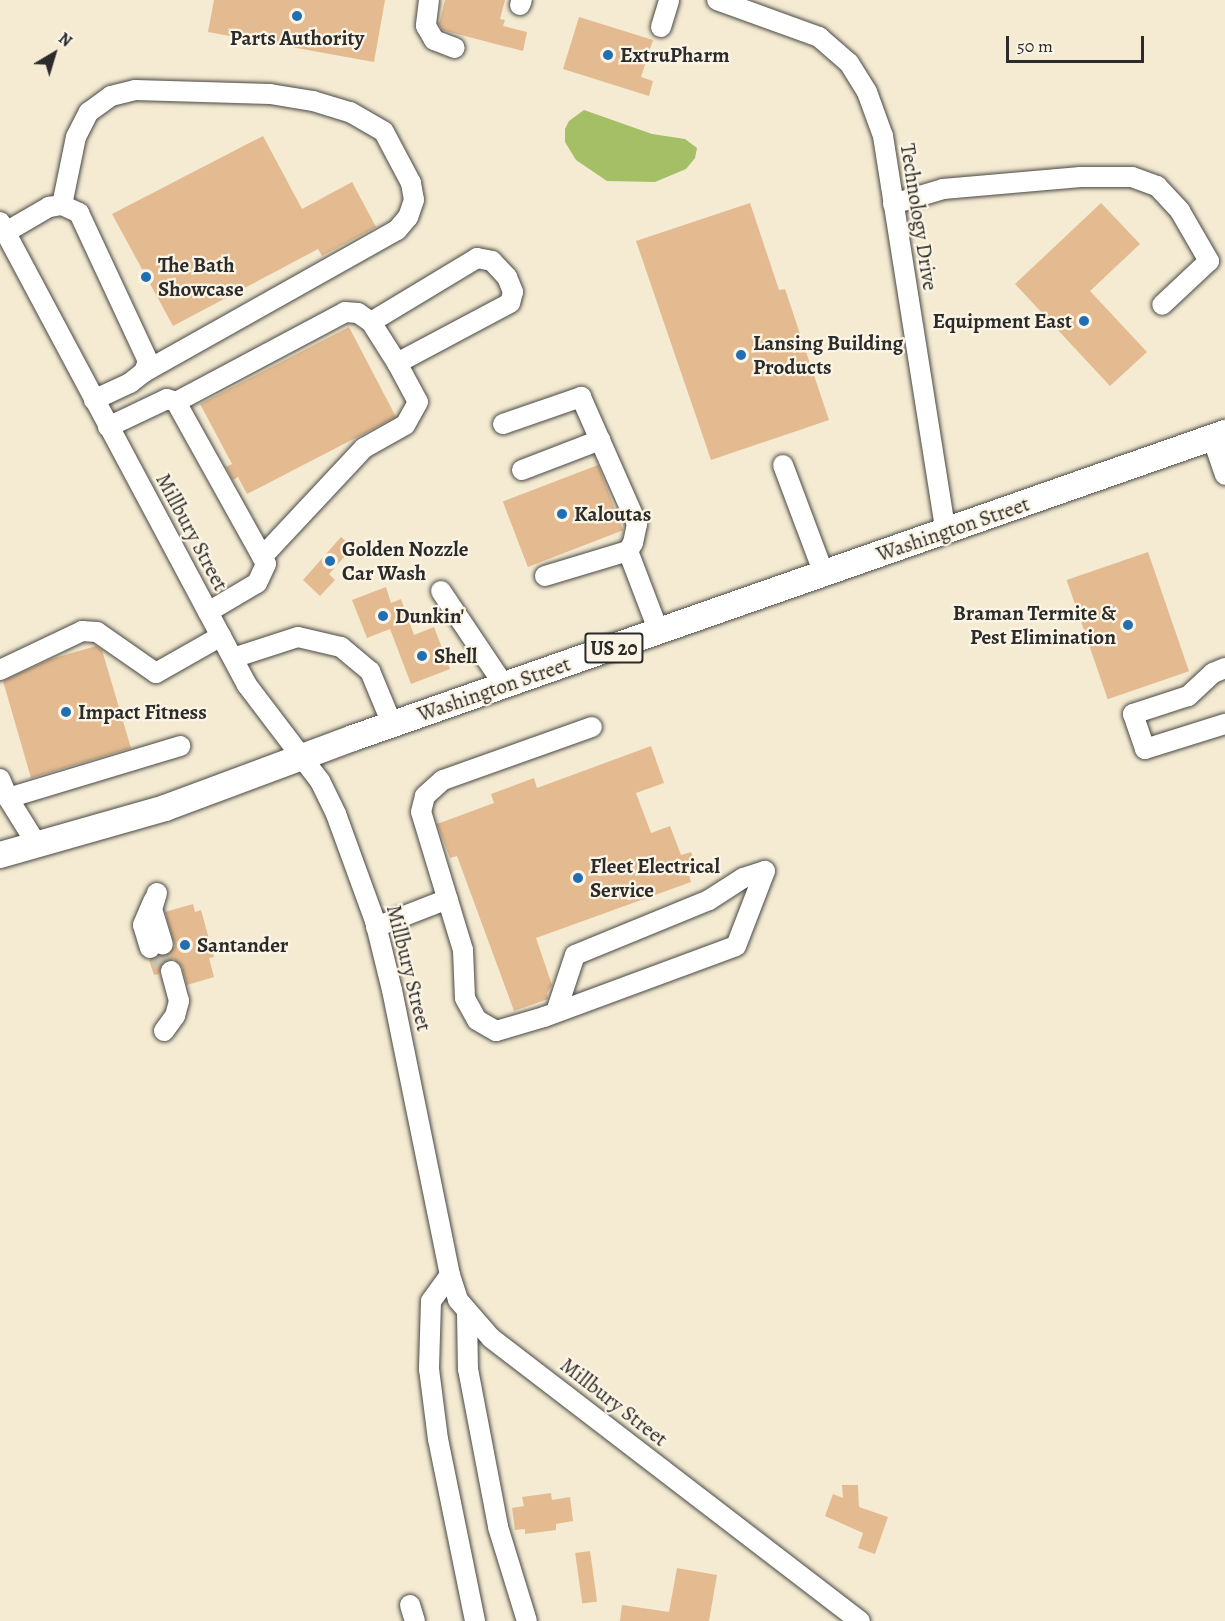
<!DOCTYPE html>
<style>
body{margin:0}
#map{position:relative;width:1225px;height:1621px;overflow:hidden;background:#f4ebd2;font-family:Alegreya,serif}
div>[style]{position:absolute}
.green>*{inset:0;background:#a4bf65}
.building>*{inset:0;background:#e4bb91;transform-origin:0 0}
.minor-tunnel>*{height:20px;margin-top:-10px;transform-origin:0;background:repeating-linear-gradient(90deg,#ccc5b1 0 20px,transparent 0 30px)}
.roads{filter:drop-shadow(0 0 2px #494844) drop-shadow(0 0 2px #494844)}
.minor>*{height:20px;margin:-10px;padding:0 10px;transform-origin:10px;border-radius:10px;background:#fff}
.major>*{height:26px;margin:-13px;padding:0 13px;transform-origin:13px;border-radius:13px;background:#fff}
.dots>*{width:16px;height:16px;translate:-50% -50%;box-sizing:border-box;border:3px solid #fcf5e5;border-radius:50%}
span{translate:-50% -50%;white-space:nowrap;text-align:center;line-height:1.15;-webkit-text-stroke:4.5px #fcf5e5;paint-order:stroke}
.shield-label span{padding:2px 4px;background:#fcf5e5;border:2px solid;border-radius:4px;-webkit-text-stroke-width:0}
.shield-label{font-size:20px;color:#2b2b2b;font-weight:700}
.poi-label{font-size:21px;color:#2b2b2b;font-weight:700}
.left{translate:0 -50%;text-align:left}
.right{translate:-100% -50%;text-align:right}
.street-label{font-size:21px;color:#2b2b2b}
.north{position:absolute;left:24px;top:24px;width:60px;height:60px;-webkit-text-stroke:4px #fcf5e5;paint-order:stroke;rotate:38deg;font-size:16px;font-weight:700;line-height:24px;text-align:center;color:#2b2b2b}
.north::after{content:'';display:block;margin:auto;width:21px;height:27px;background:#2b2b2b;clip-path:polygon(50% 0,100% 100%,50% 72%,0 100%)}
.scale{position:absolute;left:1006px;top:36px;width:138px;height:27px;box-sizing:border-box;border:3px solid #2b2b2b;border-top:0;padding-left:8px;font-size:18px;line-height:21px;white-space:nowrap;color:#2b2b2b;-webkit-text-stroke:4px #fcf5e5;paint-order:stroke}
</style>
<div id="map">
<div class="green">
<div style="clip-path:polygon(584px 110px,652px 134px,685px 139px,697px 148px,695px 158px,686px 169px,655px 182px,607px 181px,576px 160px,565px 142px,565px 129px,569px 121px)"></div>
</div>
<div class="building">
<div style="clip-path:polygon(214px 0,385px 0,374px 62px,208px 32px)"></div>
<div style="clip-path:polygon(445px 0,505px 0,500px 19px,505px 20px,503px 26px,527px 32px,523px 51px,442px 30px,439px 24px)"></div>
<div style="clip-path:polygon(579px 17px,653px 40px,641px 77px,653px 81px,649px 96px,563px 69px)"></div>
<div style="clip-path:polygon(263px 136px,302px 209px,352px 182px,376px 227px,322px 256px,318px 249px,173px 326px,112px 214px)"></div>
<div style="clip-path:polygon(750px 203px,779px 290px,785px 289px,829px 420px,711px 460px,636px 241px)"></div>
<div style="clip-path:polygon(1101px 203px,1140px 244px,1090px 291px,1147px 352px,1110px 386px,1015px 284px)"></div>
<div style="clip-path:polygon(349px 327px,396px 417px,247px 494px,238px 477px,233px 480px,226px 467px,232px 464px,200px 404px)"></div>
<div style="left:598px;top:465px;width:70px;height:102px;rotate:69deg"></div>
<div style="clip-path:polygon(341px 537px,353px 547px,329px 574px,335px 580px,320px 596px,303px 580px)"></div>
<div style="left:1148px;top:552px;width:126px;height:86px;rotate:71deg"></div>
<div style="clip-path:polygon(386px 587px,391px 603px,401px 599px,414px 635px,434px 627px,450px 669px,411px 684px,390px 629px,367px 638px,352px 600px)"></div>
<div style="clip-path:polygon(96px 646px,102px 650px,131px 748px,31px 778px,3px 681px,51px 659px)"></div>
<div style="clip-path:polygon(651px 746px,664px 783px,636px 793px,651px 833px,670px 826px,681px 855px,691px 852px,698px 871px,689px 875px,691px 882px,536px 938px,552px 985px,547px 993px,548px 999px,514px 1011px,457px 856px,450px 858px,437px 824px,494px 803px,491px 794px,534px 778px,537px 788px)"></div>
<div style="clip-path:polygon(193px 904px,195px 912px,201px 910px,214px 957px,209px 958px,214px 977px,187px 985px,182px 967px,174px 959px,163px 962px,159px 974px,154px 975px,149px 960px,167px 955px,175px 946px,165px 912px)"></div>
<div style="clip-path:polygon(842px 1485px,858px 1485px,859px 1507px,888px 1517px,875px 1554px,858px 1548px,863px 1533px,825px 1516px,833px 1494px,843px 1498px)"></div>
<div style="clip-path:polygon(551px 1493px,552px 1500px,570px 1497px,573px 1521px,556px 1524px,556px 1530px,525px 1534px,525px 1529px,515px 1530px,512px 1508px,524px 1506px,522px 1497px)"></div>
<div style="left:590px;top:1551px;width:51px;height:15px;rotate:82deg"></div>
<div style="clip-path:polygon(677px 1568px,717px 1575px,709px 1621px,620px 1621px,622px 1605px,669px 1612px)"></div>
</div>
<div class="minor-tunnel">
<div style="left:156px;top:946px;width:28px;rotate:71deg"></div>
</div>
<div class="roads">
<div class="minor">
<div style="left:429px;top:0;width:26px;rotate:97deg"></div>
<div style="left:426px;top:26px;width:16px;rotate:60deg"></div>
<div style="left:434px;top:40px;width:22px;rotate:21deg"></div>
<div style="left:717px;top:0;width:109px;rotate:19.9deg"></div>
<div style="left:819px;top:37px;width:40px;rotate:41deg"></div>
<div style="left:849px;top:63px;width:34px;rotate:58deg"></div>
<div style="left:867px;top:92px;width:47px;rotate:70deg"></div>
<div style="left:883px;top:136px;width:401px;rotate:81deg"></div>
<div style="left:520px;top:5px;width:5px;rotate:-68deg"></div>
<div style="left:661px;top:27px;width:28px;rotate:-73deg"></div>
<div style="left:893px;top:204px;width:52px;rotate:-16.7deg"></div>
<div style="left:943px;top:189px;width:138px;rotate:-5deg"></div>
<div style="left:1080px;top:177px;width:52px"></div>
<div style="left:1132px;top:177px;width:27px;rotate:20deg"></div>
<div style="left:1157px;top:186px;width:34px;rotate:47deg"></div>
<div style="left:1180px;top:211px;width:58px;rotate:59.9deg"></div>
<div style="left:1209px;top:261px;width:64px;rotate:136.9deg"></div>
<div style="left:62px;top:205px;width:69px;rotate:-78.4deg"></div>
<div style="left:76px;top:137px;width:28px;rotate:-63deg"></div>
<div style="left:89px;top:112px;width:27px;rotate:-36deg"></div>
<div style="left:111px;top:96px;width:25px;rotate:-14deg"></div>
<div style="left:135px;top:90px;width:135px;rotate:1.7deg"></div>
<div style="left:270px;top:94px;width:44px;rotate:9.2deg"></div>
<div style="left:313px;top:101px;width:39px;rotate:17deg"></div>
<div style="left:350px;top:112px;width:39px;rotate:30deg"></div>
<div style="left:384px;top:132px;width:58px;rotate:62.1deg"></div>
<div style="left:411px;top:183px;width:17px;rotate:80deg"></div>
<div style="left:414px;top:200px;width:18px;rotate:109deg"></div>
<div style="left:408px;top:217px;width:17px;rotate:130deg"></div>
<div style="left:397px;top:230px;width:290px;rotate:150.7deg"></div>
<div style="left:0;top:222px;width:525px;rotate:61.92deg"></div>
<div style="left:247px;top:685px;width:121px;rotate:52.8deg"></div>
<div style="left:320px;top:781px;width:37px;rotate:64deg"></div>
<div style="left:336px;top:814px;width:114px;rotate:70deg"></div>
<div style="left:375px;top:921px;width:71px;rotate:76.2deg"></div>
<div style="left:392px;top:990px;width:291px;rotate:78.5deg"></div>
<div style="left:450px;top:1275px;width:26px;rotate:72deg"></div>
<div style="left:458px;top:1300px;width:50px;rotate:49deg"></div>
<div style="left:491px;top:1338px;width:465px;rotate:37.5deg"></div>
<div style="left:6px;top:232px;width:50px;rotate:-30.2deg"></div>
<div style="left:49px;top:207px;width:13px;rotate:-9deg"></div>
<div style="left:62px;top:205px;width:19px;rotate:25deg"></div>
<div style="left:79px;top:213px;width:163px;rotate:65deg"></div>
<div style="left:148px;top:361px;width:12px;rotate:110deg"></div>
<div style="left:144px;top:372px;width:18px;rotate:142deg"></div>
<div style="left:130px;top:383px;width:40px;rotate:155deg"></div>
<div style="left:371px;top:322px;width:49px;rotate:57.6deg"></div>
<div style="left:176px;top:402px;width:191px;rotate:-28deg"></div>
<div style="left:345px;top:312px;width:13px;rotate:4deg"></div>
<div style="left:358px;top:313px;width:16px;rotate:35deg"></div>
<div style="left:371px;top:322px;width:124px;rotate:-31.1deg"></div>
<div style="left:477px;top:258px;width:15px;rotate:11deg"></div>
<div style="left:492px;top:261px;width:22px;rotate:47deg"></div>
<div style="left:507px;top:277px;width:16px;rotate:68deg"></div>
<div style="left:513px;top:292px;width:11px;rotate:105deg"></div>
<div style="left:510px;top:303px;width:128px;rotate:152deg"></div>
<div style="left:397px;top:363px;width:44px;rotate:61.7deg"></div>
<div style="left:418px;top:402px;width:26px;rotate:119deg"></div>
<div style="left:405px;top:425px;width:47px;rotate:150.7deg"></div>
<div style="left:364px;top:448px;width:149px;rotate:133.1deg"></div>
<div style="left:503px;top:424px;width:83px;rotate:-19.1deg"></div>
<div style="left:581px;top:397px;width:139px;rotate:66.2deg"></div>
<div style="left:637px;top:524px;width:19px;rotate:102deg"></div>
<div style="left:633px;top:543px;width:9px;rotate:122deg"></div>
<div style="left:628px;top:551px;width:87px;rotate:69.1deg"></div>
<div style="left:108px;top:427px;width:65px;rotate:-25.4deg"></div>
<div style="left:167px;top:399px;width:9px;rotate:18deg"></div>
<div style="left:176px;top:402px;width:185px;rotate:60.9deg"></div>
<div style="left:266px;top:564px;width:21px;rotate:115deg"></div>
<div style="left:257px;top:583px;width:57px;rotate:149.4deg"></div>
<div style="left:1212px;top:437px;width:40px;rotate:71.1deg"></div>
<div style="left:783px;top:465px;width:116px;rotate:69.4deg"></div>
<div style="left:522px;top:470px;width:84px;rotate:-21deg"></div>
<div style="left:545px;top:576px;width:87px;rotate:-16.8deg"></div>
<div style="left:441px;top:591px;width:113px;rotate:56.2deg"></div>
<div style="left:233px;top:658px;width:68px;rotate:-17.9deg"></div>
<div style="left:298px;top:637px;width:44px;rotate:13.1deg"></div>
<div style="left:341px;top:647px;width:38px;rotate:40deg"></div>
<div style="left:370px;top:671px;width:57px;rotate:67.5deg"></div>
<div style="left:1225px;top:668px;width:13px;rotate:157deg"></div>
<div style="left:1213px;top:673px;width:34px;rotate:137deg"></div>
<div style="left:1188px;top:696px;width:58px;rotate:161.9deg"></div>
<div style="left:1133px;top:714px;width:37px;rotate:71deg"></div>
<div style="left:1145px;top:749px;width:84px;rotate:-17.4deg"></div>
<div style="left:0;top:670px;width:91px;rotate:-25.4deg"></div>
<div style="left:82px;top:631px;width:15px;rotate:4deg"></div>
<div style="left:97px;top:632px;width:72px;rotate:34.8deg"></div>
<div style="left:156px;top:673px;width:75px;rotate:-29.6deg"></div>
<div style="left:0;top:779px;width:21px;rotate:67deg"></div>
<div style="left:8px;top:798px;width:53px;rotate:58.1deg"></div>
<div style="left:8px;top:798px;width:180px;rotate:-16.8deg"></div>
<div style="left:157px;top:893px;width:17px;rotate:107deg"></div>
<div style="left:152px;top:909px;width:37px;rotate:73deg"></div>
<div style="left:376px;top:927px;width:77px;rotate:-21.3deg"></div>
<div style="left:150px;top:948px;width:24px;rotate:-107deg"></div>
<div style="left:143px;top:925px;width:26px;rotate:-67deg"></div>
<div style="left:556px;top:1012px;width:60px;rotate:-71.6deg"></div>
<div style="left:575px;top:955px;width:145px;rotate:-22.3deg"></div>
<div style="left:709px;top:900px;width:40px;rotate:-32.9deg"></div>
<div style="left:743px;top:878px;width:23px;rotate:-18deg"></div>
<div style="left:765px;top:871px;width:80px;rotate:111.1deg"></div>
<div style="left:736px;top:946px;width:205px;rotate:159.7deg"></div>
<div style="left:544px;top:1017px;width:50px;rotate:163.7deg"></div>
<div style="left:496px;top:1031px;width:22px;rotate:-150deg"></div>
<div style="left:477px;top:1020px;width:25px;rotate:-119deg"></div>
<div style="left:465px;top:998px;width:48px;rotate:-92.4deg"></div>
<div style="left:463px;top:950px;width:144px;rotate:-106.9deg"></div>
<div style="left:421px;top:812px;width:16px;rotate:-76deg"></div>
<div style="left:425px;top:796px;width:24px;rotate:-42deg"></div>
<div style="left:443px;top:780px;width:158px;rotate:-19.6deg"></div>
<div style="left:164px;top:1031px;width:19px;rotate:-54deg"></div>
<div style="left:175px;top:1016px;width:16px;rotate:-75deg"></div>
<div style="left:179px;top:1001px;width:31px;rotate:-105deg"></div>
<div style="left:450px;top:1275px;width:32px;rotate:126deg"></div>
<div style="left:431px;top:1301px;width:68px;rotate:91.7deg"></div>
<div style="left:429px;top:1369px;width:71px;rotate:82.7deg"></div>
<div style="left:438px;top:1439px;width:186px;rotate:78.5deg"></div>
<div style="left:467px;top:1313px;width:56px;rotate:89deg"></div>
<div style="left:468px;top:1369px;width:161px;rotate:79.2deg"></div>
<div style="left:498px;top:1527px;width:98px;rotate:72.9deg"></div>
<div style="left:410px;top:1605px;width:17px;rotate:73deg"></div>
</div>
<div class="major">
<div style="left:0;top:855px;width:172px;rotate:-15.9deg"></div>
<div style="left:165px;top:808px;width:201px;rotate:-20.4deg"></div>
<div style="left:353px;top:738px;width:924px;rotate:-19.28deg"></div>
</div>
</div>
<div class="dots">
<div style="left:297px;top:16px;background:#1f6fb2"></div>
<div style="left:608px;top:55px;background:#1f6fb2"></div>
<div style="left:146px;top:277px;background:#1f6fb2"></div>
<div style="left:1084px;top:321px;background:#1f6fb2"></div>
<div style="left:741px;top:355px;background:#1f6fb2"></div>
<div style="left:562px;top:514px;background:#1f6fb2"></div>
<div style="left:330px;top:561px;background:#1f6fb2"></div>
<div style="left:383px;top:616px;background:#1f6fb2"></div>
<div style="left:1128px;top:625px;background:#1f6fb2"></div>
<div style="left:422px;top:656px;background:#1f6fb2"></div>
<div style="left:66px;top:712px;background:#1f6fb2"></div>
<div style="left:578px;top:878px;background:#1f6fb2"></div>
<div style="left:185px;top:945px;background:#1f6fb2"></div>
</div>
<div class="shield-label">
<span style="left:614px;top:648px">US 20</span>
</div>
<div class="poi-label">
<span style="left:297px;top:38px">Parts Authority</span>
<span class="left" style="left:620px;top:55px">ExtruPharm</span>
<span class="left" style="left:158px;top:277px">The Bath<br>Showcase</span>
<span class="right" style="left:1072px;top:321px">Equipment East</span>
<span class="left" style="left:753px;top:355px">Lansing Building<br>Products</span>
<span class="left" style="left:574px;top:514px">Kaloutas</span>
<span class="left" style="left:342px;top:561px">Golden Nozzle<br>Car Wash</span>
<span class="right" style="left:1116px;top:625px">Braman Termite &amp;<br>Pest Elimination</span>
<span class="left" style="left:395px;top:616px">Dunkin'</span>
<span class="left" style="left:434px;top:656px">Shell</span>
<span class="left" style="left:78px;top:712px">Impact Fitness</span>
<span class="left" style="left:590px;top:878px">Fleet Electrical<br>Service</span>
<span class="left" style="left:197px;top:945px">Santander</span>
</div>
<div class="street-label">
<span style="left:919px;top:217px;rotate:81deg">Technology Drive</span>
<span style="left:953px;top:529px;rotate:-19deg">Washington Street</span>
<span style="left:192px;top:532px;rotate:62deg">Millbury Street</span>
<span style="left:494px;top:689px;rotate:-19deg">Washington Street</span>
<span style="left:409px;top:968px;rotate:76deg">Millbury Street</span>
<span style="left:614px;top:1402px;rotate:38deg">Millbury Street</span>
</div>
<div class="north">N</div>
<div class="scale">50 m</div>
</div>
